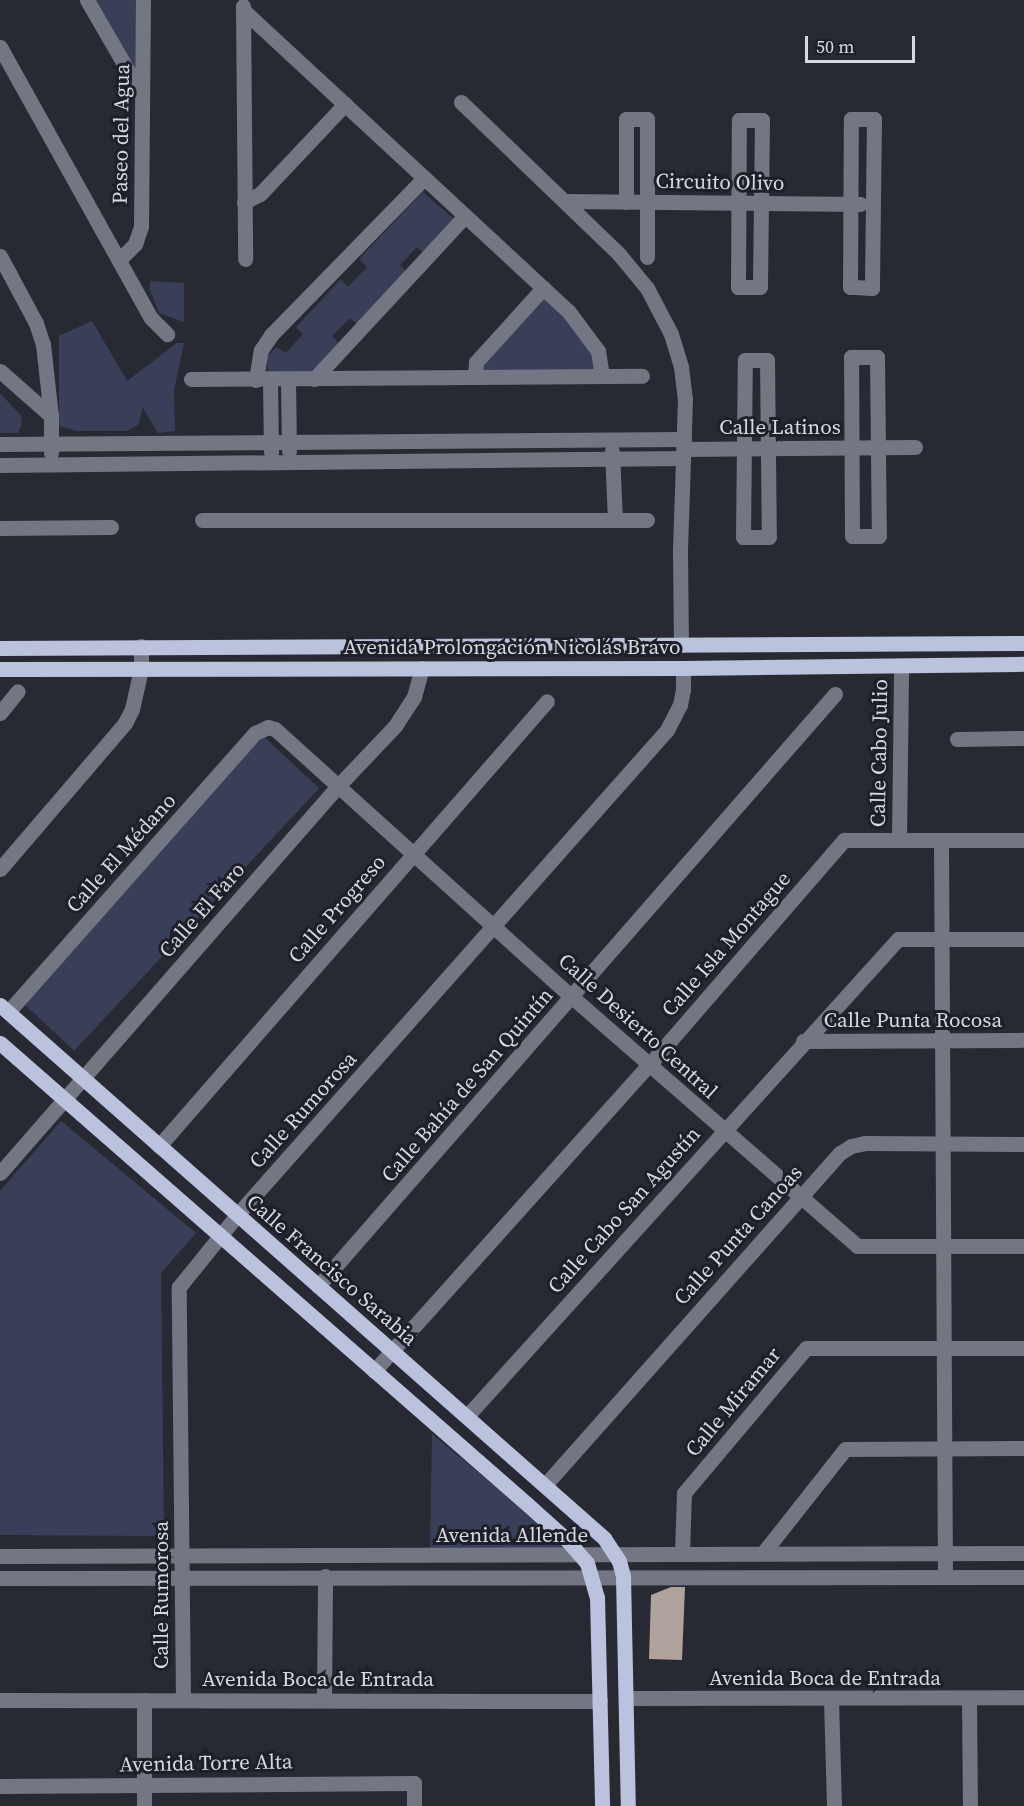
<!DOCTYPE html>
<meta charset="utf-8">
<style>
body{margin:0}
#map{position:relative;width:1024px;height:1806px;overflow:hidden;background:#282a33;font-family:"Source Serif 4",serif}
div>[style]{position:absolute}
.green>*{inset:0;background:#3a3f59;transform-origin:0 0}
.building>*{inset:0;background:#b0a39d}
.minor>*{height:15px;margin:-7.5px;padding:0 7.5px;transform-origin:7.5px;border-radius:7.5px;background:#737683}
.major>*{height:15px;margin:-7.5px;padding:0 7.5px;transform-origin:7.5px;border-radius:7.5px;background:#bbc2de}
span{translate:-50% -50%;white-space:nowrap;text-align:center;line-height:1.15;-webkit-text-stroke:6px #1e2029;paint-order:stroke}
.street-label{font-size:21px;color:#d8d9e0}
.scale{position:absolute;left:805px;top:36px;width:110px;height:27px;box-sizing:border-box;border:3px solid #d8d9e0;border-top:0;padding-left:8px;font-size:18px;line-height:21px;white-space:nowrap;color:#d8d9e0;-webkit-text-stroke:4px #1e2029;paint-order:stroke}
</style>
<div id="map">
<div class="green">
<div style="clip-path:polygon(93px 0,137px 0,137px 75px)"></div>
<div style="clip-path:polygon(423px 192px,457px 222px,426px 254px,417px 247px,400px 265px,407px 272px,357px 324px,350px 318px,332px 336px,339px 344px,312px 374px,268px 374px,267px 357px,276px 347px,286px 353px,303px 334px,296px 327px,341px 279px,348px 287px,367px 267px,359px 259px)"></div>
<div style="clip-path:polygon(150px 281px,184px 283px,184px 322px,159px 313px,150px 290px)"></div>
<div style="clip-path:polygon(542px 297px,565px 315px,596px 352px,597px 374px,484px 374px,484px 361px)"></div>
<div style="clip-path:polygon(92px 321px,127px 381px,177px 343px,184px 343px,174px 390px,175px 431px,158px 433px,143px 408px,138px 425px,127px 431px,77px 431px,59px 426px,59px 336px)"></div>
<div style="clip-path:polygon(0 393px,21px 416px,22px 424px,18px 433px,0 433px)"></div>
<div style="left:262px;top:735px;width:78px;height:359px;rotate:43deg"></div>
<div style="clip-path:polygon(61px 1121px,196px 1233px,161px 1273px,164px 1536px,0 1535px,0 1191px)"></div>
<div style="clip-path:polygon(432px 1434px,573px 1551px,430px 1551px)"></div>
</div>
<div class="building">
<div style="clip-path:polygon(671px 1587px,685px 1587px,682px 1660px,649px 1659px,651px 1595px)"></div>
</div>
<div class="minor">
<div style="left:87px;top:0;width:110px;rotate:59.9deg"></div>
<div style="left:243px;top:6px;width:253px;rotate:89.5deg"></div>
<div style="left:243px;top:10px;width:444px;rotate:42.8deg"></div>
<div style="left:569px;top:312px;width:49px;rotate:53.4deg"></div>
<div style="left:598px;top:351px;width:25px;rotate:81deg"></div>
<div style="left:0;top:47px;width:310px;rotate:60.9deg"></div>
<div style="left:151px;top:318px;width:23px;rotate:45deg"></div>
<div style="left:461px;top:102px;width:218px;rotate:43.9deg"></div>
<div style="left:618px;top:253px;width:45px;rotate:50.4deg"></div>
<div style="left:647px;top:288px;width:52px;rotate:62.4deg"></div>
<div style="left:671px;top:334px;width:34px;rotate:73deg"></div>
<div style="left:681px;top:367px;width:32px;rotate:83deg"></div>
<div style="left:685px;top:399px;width:153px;rotate:91.9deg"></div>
<div style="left:680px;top:552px;width:93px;rotate:89.4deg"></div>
<div style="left:851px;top:119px;width:23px"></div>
<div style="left:874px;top:119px;width:169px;rotate:90.7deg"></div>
<div style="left:872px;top:288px;width:22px;rotate:-177deg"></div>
<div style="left:850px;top:287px;width:168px;rotate:-89.7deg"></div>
<div style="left:739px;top:120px;width:23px"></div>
<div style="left:762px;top:120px;width:167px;rotate:90.7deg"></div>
<div style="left:760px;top:287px;width:22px;rotate:180deg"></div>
<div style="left:738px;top:287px;width:167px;rotate:-89.7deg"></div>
<div style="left:566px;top:201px;width:294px;rotate:0.6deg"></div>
<div style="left:244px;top:202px;width:18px;rotate:-27deg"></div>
<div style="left:260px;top:194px;width:124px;rotate:-46.6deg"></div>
<div style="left:626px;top:202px;width:83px;rotate:-90deg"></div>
<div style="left:626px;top:119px;width:21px"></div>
<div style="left:647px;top:119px;width:138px;rotate:90deg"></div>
<div style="left:0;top:256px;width:76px;rotate:61.8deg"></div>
<div style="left:36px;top:323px;width:22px;rotate:72deg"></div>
<div style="left:43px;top:344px;width:72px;rotate:83.7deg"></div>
<div style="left:119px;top:260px;width:23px;rotate:-45deg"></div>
<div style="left:135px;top:244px;width:18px;rotate:-71deg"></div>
<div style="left:141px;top:227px;width:227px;rotate:-89.5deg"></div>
<div style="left:851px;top:357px;width:26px"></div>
<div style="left:877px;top:357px;width:179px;rotate:89.4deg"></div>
<div style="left:879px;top:536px;width:27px;rotate:180deg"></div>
<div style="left:852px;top:536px;width:179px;rotate:-90.3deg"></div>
<div style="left:745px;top:360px;width:22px"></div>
<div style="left:767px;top:360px;width:177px;rotate:89.4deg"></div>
<div style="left:769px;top:537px;width:26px;rotate:180deg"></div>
<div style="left:743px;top:537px;width:177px;rotate:-89.4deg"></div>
<div style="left:0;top:371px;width:68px;rotate:41.4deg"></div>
<div style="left:51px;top:416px;width:37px;rotate:90deg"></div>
<div style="left:475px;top:377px;width:15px;rotate:-86deg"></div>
<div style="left:476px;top:362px;width:100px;rotate:-47.8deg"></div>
<div style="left:191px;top:379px;width:451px;rotate:-0.4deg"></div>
<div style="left:314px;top:379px;width:222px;rotate:-47.2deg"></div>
<div style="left:256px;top:380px;width:30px;rotate:-81deg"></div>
<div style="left:261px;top:350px;width:18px;rotate:-56deg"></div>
<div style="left:271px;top:335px;width:219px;rotate:-45.7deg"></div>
<div style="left:270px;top:380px;width:72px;rotate:89.2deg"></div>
<div style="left:288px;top:380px;width:71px;rotate:89.2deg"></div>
<div style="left:0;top:444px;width:684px;rotate:-0.42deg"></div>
<div style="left:684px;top:449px;width:231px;rotate:-0.5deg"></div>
<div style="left:612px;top:451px;width:69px;rotate:87.5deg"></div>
<div style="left:0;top:465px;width:683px;rotate:-0.59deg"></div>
<div style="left:202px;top:520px;width:445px"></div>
<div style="left:0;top:528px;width:111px;rotate:-0.5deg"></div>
<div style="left:0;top:713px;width:28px;rotate:-51deg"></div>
<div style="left:957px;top:739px;width:67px;rotate:-0.9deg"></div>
<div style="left:899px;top:840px;width:174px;rotate:-89.3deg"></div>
<div style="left:941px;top:840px;width:737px;rotate:89.69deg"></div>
<div style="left:0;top:869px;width:192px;rotate:-49.4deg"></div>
<div style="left:125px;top:723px;width:16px;rotate:-63deg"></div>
<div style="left:132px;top:709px;width:41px;rotate:-77.3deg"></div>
<div style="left:141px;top:669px;width:23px;rotate:-90deg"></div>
<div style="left:8px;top:1012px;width:373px;rotate:-48.5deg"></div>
<div style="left:255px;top:733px;width:14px;rotate:-25deg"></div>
<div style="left:268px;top:727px;width:7px;rotate:16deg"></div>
<div style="left:275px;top:729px;width:400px;rotate:42.1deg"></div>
<div style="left:572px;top:997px;width:378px;rotate:41.1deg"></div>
<div style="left:857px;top:1246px;width:167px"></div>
<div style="left:803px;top:1041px;width:221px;rotate:-0.3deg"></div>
<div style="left:159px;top:1146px;width:590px;rotate:-48.91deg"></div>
<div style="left:0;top:1173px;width:514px;rotate:-48.87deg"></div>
<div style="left:338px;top:786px;width:83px;rotate:-46.5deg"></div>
<div style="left:395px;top:726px;width:35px;rotate:-57deg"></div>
<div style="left:414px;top:697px;width:30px;rotate:-75deg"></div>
<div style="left:318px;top:1286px;width:786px;rotate:-48.87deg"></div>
<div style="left:374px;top:1371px;width:411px;rotate:-48.1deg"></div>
<div style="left:649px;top:1065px;width:298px;rotate:-49.1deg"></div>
<div style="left:844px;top:840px;width:180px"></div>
<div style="left:467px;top:1416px;width:643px;rotate:-47.9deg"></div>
<div style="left:898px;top:939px;width:126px"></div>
<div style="left:545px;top:1485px;width:444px;rotate:-48.4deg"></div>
<div style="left:840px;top:1153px;width:13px;rotate:-32deg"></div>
<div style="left:851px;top:1146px;width:14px;rotate:-12deg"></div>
<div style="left:865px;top:1143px;width:159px;rotate:0.4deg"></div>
<div style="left:682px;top:1553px;width:60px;rotate:-88.1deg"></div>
<div style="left:684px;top:1493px;width:189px;rotate:-49.9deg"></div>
<div style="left:806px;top:1348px;width:218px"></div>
<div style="left:763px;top:1553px;width:132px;rotate:-51.7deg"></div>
<div style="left:845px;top:1449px;width:179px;rotate:-0.3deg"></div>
<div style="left:0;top:1556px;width:1024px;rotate:-0.17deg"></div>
<div style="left:0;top:1578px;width:1024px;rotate:-0.06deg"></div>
<div style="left:626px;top:1698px;width:398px;rotate:-0.1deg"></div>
<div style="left:969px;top:1698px;width:108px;rotate:89.5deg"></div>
<div style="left:831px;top:1699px;width:107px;rotate:88.4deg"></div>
<div style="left:0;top:1700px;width:600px;rotate:0.1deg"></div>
<div style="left:183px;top:1700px;width:413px;rotate:-90.6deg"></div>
<div style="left:179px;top:1287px;width:92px;rotate:-51.1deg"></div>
<div style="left:237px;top:1215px;width:648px;rotate:-48.44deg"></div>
<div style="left:667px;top:730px;width:28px;rotate:-63deg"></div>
<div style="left:680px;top:705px;width:15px;rotate:-79deg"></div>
<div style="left:683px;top:690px;width:22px;rotate:-90deg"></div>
<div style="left:324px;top:1700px;width:124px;rotate:-89.5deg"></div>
<div style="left:0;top:1786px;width:414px;rotate:-0.4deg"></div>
<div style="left:414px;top:1783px;width:23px;rotate:90deg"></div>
<div style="left:144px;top:1806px;width:106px;rotate:-90deg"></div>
</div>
<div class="major">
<div style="left:0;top:648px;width:1024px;rotate:-0.28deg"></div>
<div style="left:0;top:669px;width:683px;rotate:-0.08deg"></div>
<div style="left:683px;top:668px;width:341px;rotate:-0.7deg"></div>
<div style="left:0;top:1005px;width:806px;rotate:41.43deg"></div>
<div style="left:604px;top:1538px;width:27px;rotate:57deg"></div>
<div style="left:619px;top:1561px;width:16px;rotate:75deg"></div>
<div style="left:623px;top:1576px;width:230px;rotate:88.8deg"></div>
<div style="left:0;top:1043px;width:700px;rotate:41.18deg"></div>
<div style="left:527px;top:1504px;width:54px;rotate:42deg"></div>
<div style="left:567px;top:1540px;width:30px;rotate:49deg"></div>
<div style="left:587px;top:1563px;width:35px;rotate:74deg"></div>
<div style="left:597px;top:1597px;width:209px;rotate:88.6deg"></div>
</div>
<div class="street-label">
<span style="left:121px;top:134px;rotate:-89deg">Paseo del Agua</span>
<span style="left:720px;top:182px;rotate:1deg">Circuito Olivo</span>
<span style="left:780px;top:427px">Calle Latinos</span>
<span style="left:512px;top:647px">Avenida Prolongación Nicolás Bravo</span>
<span style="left:879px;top:753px;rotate:-89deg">Calle Cabo Julio</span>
<span style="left:121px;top:853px;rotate:-48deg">Calle El Médano</span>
<span style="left:337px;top:909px;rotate:-49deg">Calle Progreso</span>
<span style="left:202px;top:910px;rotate:-49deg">Calle El Faro</span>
<span style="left:726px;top:944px;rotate:-49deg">Calle Isla Montague</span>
<span style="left:913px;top:1020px">Calle Punta Rocosa</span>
<span style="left:638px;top:1026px;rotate:42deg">Calle Desierto Central</span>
<span style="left:467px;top:1085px;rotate:-49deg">Calle Bahía de San Quintín</span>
<span style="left:303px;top:1110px;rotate:-48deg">Calle Rumorosa</span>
<span style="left:624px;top:1210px;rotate:-48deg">Calle Cabo San Agustín</span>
<span style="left:738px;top:1235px;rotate:-48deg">Calle Punta Canoas</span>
<span style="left:332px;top:1270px;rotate:41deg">Calle Francisco Sarabia</span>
<span style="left:733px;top:1402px;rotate:-50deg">Calle Miramar</span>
<span style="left:512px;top:1535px">Avenida Allende</span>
<span style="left:161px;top:1595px;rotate:-90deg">Calle Rumorosa</span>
<span style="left:825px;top:1678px">Avenida Boca de Entrada</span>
<span style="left:318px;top:1679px">Avenida Boca de Entrada</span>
<span style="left:206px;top:1763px;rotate:-1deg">Avenida Torre Alta</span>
</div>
<div class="scale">50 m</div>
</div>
